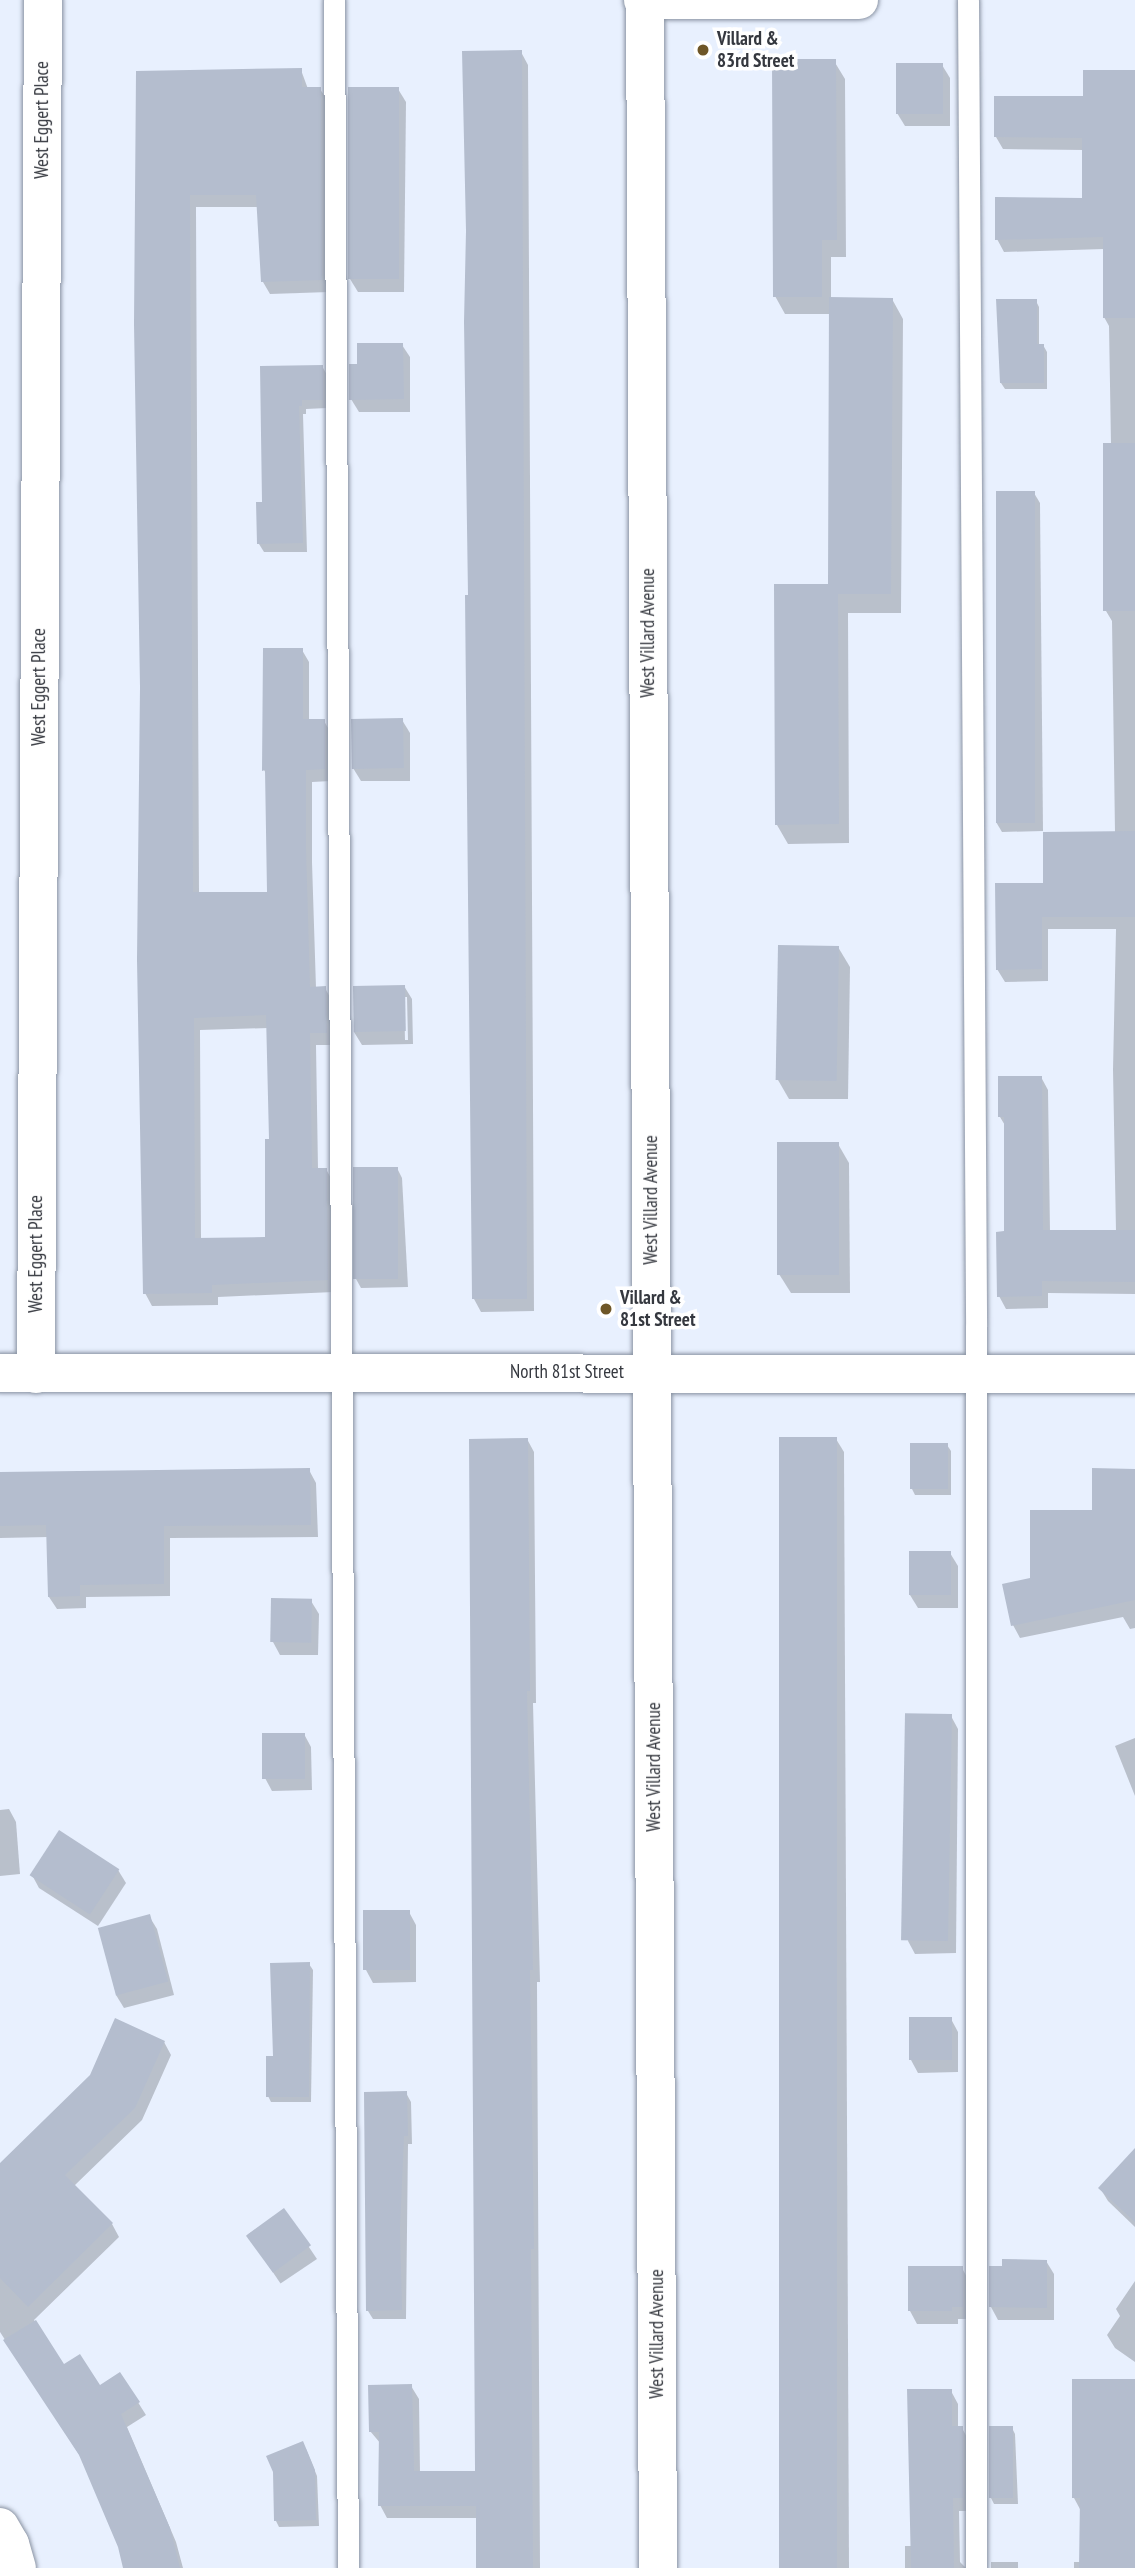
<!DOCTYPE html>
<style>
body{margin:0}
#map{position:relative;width:1135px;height:2568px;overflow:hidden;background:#e8f0fe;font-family:"PT Sans Narrow",sans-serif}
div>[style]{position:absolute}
.shadow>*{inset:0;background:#0003;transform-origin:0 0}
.building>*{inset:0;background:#b4bdce;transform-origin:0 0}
.roads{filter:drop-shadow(0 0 2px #8a93a3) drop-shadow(0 0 2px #8a93a3)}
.service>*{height:21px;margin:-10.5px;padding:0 10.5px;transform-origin:10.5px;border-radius:10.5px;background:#fff}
.minor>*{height:38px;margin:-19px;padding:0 19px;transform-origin:19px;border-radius:19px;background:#fff}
.tertiary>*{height:38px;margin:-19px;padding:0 19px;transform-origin:19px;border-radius:19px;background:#fff}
.dots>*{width:19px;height:19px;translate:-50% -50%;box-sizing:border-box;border:4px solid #fff;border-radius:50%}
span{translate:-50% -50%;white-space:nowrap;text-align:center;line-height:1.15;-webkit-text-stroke:7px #fff;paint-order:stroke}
.poi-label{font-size:19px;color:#35383f;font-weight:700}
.left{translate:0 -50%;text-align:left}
.street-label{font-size:19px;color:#35383f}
</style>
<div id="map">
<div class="shadow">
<div style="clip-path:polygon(521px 52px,528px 65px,534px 1311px,481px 1312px,474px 1299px,467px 597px,470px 597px)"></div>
<div style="clip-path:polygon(834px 61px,845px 79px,846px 257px,831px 257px,831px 299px,892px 299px,903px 319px,901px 613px,848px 613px,849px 843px,788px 844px,777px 825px,829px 585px,831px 314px,785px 314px,775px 296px)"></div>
<div style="clip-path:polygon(942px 65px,950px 78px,950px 126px,905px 126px,897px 113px)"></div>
<div style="clip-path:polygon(evenodd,301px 70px,308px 89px,320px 89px,328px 101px,329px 292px,270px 294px,263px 282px,259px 207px,196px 207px,199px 894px,269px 894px,267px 775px,264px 770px,302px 650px,309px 662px,309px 721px,324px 721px,331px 733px,331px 781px,312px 782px,312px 862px,316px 988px,325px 988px,332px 1001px,333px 1045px,316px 1045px,318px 1169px,326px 1169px,333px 1182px,334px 1292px,218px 1297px,218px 1305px,152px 1306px,145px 1293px,138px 72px,301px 70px,268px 1028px,270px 1141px,267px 1239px,201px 1240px,200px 1030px,268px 1028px)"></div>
<div style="clip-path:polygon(1135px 71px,1135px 1294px,1048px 1293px,1048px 1308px,1006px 1309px,999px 1296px,1006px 1233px,1006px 1127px,1000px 1117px,1041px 1077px,1048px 1090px,1050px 1232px,1116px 1232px,1113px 1070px,1116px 929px,1048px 929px,1048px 981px,1005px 982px,997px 969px,1045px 885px,1115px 833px,1112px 621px,1106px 611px,1111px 445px,1109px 326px,1104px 317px,1104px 249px,1004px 252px,997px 239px,1084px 200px,1084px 150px,1003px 149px,996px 137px,1084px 98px)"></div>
<div style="clip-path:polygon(398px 89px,406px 102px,404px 292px,358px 292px,350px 279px)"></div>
<div style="clip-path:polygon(1036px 301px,1039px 307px,1039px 346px,1043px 345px,1047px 352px,1047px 389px,1005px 389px,1001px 383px)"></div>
<div style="clip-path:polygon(402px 345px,410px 357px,410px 412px,359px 412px,351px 399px,359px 365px)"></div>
<div style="clip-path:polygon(322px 366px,327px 375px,327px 408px,306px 409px,306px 414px,303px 414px,307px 552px,264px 552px,259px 544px,263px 504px,262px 368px)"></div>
<div style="clip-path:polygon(1034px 493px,1040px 503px,1043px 831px,1002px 832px,996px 822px)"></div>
<div style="clip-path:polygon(402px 720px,410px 733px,410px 781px,361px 781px,353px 768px)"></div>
<div style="clip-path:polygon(838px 947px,850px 967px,848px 1099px,789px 1099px,778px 1080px)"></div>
<div style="clip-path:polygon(evenodd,404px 986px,412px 999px,413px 1044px,362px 1045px,354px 1032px,354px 987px,404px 986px,404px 997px,407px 997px,408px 1040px,405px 1040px,404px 997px)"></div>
<div style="clip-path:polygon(838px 1144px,849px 1163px,850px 1293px,791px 1293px,779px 1274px)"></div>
<div style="clip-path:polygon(397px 1168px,402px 1178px,408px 1287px,361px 1288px,356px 1279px)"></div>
<div style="clip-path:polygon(527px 1439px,534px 1452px,536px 1703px,533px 1703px,540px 1982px,537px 1982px,540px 2568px,478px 2568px,478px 2518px,387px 2518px,380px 2505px,381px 2444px,370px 2431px,411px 2386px,419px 2399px,420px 2473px,477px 2473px)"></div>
<div style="clip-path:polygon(836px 1439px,844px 1452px,849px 2568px,787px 2568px)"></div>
<div style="clip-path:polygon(947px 1445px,951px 1451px,951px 1495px,915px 1495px,912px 1489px)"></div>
<div style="clip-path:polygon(309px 1470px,316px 1483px,318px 1537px,170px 1538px,170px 1596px,86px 1597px,86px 1608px,57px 1609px,49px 1597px,48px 1537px,0 1538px,0 1474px)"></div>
<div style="clip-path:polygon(1135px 1470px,1135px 1628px,1130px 1629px,1123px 1617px,1020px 1638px,1013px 1625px,1032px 1580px)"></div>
<div style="clip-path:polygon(950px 1553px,958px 1566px,958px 1608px,918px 1608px,910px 1595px)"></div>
<div style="clip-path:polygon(311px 1601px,319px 1614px,318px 1655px,280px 1655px,273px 1642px)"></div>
<div style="clip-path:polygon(951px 1716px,958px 1729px,956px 1953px,915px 1954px,908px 1941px)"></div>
<div style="clip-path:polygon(304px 1734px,311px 1747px,312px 1790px,272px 1791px,265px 1778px)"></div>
<div style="clip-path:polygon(1135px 1738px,1135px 1796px,1115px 1746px)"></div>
<div style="clip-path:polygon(9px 1809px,16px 1822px,20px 1874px,0 1876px,0 1810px)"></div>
<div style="clip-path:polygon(118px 1870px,126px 1883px,98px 1926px,39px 1888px,32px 1875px)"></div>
<div style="clip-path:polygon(409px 1912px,416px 1925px,416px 1982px,373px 1983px,366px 1970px)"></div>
<div style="clip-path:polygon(149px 1916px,157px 1929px,174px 1995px,124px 2008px,116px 1995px)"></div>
<div style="clip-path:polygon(309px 1964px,313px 1970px,311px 2102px,271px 2102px,268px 2096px,275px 2058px)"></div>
<div style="clip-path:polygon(951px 2019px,958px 2032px,958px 2072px,918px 2073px,911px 2060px)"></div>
<div style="clip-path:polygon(164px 2042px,171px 2055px,142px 2120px,74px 2186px,112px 2224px,119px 2237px,34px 2320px,63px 2366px,100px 2387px,120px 2374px,146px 2415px,127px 2427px,176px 2542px,183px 2568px,125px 2568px,120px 2547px,82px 2459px,0 2332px,0 2168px)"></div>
<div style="clip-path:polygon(406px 2093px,411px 2102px,412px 2144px,408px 2144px,406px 2319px,373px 2319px,368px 2311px)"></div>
<div style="clip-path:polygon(1135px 2164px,1135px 2227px,1108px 2201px,1100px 2188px)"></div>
<div style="left:284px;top:2210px;width:59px;height:44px;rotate:56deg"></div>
<div style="clip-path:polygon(1046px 2261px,1054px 2274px,1054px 2320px,998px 2320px,991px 2307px)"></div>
<div style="clip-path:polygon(962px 2268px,969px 2281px,969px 2319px,958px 2319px,958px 2324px,917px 2324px,910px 2311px)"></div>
<div style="clip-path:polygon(1135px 2281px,1135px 2362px,1115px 2348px,1107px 2335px,1120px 2316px,1116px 2309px)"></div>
<div style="clip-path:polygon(1135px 2381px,1135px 2568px,1074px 2568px,1074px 2562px,1081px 2562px,1081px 2511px,1074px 2498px)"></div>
<div style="clip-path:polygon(951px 2391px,958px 2404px,958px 2428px,962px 2428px,969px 2441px,969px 2511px,959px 2511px,960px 2562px,966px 2568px,905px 2568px,905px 2546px,912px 2546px)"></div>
<div style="clip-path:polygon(1012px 2428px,1015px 2434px,1018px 2504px,994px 2504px,991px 2498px)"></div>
<div style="clip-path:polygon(306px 2449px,317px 2476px,319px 2526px,279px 2527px,276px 2521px)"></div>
<div style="left:991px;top:2562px;width:27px;height:6px"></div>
</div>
<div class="building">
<div style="clip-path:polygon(522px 50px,527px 1299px,472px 1299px,465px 595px,468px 595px,464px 322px,466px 231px,462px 51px)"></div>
<div style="clip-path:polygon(772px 59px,836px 59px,837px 240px,822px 240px,822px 297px,773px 297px)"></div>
<div style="left:896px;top:63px;width:47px;height:51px"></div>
<div style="clip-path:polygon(evenodd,302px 68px,302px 87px,321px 87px,322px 280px,261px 282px,256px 195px,190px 195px,193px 892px,267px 892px,265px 770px,262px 771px,263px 648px,303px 648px,303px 719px,325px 719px,325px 769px,306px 770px,306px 848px,310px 987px,326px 986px,327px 1033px,310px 1033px,312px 1168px,327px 1168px,328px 1280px,212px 1285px,212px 1293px,143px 1294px,137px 960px,140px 687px,134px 324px,136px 71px,302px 68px,266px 1015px,269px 1139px,265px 1139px,265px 1237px,195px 1238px,194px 1018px,266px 1015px)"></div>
<div style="clip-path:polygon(1083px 70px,1135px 70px,1135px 318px,1103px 318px,1103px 237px,995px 240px,995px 197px,1082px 198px,1082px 138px,994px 137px,994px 96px,1083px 96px)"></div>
<div style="left:348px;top:87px;width:51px;height:192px"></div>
<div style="clip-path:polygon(829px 297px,893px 298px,891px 594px,838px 594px,839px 824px,775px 825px,774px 584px,828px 584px)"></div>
<div style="clip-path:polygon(996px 299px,1037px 299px,1037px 344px,1044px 344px,1044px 383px,1000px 383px)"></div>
<div style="clip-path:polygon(357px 343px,403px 343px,404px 399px,349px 400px,349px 364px,357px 364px)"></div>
<div style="clip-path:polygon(323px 365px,323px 400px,302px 400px,302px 406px,299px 406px,303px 543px,257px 544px,256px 502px,262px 502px,260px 366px)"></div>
<div style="left:1103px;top:443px;width:32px;height:168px"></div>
<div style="left:996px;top:491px;width:39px;height:332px"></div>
<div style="left:403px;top:718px;width:50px;height:52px;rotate:89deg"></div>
<div style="clip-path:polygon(1135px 831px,1135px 917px,1042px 917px,1042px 969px,996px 970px,995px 883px,1043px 883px,1043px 832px)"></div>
<div style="left:778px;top:945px;width:61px;height:135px;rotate:1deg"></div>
<div style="left:405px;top:985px;width:46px;height:52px;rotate:89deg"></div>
<div style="clip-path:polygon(998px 1076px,1042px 1076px,1043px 1230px,1135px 1230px,1135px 1282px,1042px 1281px,1042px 1296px,997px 1297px,996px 1232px,1004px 1231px,1004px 1117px,998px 1117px)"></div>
<div style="left:839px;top:1142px;width:133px;height:62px;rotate:90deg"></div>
<div style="left:353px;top:1167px;width:45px;height:112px"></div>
<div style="left:779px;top:1437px;width:58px;height:1131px"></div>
<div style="clip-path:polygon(528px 1438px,530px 1691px,527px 1691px,533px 1970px,530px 1970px,534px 2249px,531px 2249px,533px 2568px,476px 2568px,476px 2506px,378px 2506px,379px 2432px,369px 2432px,368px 2385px,412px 2384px,414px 2471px,475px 2471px,469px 1439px)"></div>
<div style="left:948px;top:1443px;width:46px;height:38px;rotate:90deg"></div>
<div style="clip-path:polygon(310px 1468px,311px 1525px,164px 1526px,164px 1584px,80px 1585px,80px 1596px,48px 1597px,46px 1525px,0 1526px,0 1472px)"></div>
<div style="clip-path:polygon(1092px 1468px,1135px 1469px,1135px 1600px,1011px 1626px,1002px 1584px,1030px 1578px,1030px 1510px,1092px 1510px)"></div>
<div style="left:909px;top:1551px;width:42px;height:44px"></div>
<div style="left:271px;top:1598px;width:41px;height:44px;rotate:1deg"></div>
<div style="left:952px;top:1714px;width:227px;height:47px;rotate:91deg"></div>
<div style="left:262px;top:1733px;width:43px;height:46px"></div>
<div style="left:59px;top:1830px;width:72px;height:54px;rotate:33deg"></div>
<div style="left:363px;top:1910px;width:47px;height:60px"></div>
<div style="left:150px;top:1914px;width:70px;height:54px;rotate:75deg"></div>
<div style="clip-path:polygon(310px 1962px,309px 2097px,266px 2097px,266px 2056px,273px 2056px,270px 1963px)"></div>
<div style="left:952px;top:2017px;width:43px;height:43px;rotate:90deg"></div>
<div style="clip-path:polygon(115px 2018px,165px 2041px,135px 2108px,65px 2175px,113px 2223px,28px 2307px,0 2278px,0 2163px,90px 2075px)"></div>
<div style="clip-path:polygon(407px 2091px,408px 2136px,404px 2136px,400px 2228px,402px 2310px,366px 2311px,364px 2092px)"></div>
<div style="clip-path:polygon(1135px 2148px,1135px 2222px,1098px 2188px)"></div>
<div style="left:284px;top:2208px;width:46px;height:47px;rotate:54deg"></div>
<div style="clip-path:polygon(1002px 2259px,1047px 2260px,1047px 2308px,989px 2307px,989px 2266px,1002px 2266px)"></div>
<div style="clip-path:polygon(908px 2266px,963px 2266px,963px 2307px,952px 2307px,952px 2311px,908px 2311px)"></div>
<div style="clip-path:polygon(36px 2320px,64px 2364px,80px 2354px,100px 2385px,120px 2372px,140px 2402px,121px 2414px,170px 2528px,180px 2568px,123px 2568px,118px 2547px,79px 2455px,3px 2340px)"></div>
<div style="clip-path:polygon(1072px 2379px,1135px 2379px,1135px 2568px,1079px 2568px,1080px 2498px,1072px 2498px)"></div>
<div style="clip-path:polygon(907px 2389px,952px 2389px,952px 2426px,963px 2426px,963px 2498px,953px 2498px,954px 2568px,911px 2568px)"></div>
<div style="left:989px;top:2426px;width:24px;height:72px"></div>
<div style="clip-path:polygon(303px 2441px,315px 2470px,316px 2520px,274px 2521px,273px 2472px,266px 2456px)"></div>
</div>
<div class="roads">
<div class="service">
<div style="left:334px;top:0;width:2568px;rotate:89.69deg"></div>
<div style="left:968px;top:0;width:1326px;rotate:89.65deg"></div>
<div style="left:976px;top:1326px;width:1242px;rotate:90deg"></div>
</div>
<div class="minor">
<div style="left:643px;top:0;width:216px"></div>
<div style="left:0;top:1373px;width:1135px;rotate:0.05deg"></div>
<div style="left:36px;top:1374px;width:1374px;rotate:-89.71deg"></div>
<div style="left:0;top:2527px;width:20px;rotate:60deg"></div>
<div style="left:10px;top:2544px;width:25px;rotate:74deg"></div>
</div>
<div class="tertiary">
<div style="left:645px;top:0;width:2568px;rotate:89.71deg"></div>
</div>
</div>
<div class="dots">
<div style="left:703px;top:50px;background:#6e5627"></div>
<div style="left:606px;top:1309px;background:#6e5627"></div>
</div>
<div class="poi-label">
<span class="left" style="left:717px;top:50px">Villard &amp;<br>83rd Street</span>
<span class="left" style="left:620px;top:1309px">Villard &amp;<br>81st Street</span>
</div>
<div class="street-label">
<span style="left:42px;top:120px;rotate:-90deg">West Eggert Place</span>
<span style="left:648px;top:633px;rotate:-90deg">West Villard Avenue</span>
<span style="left:39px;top:687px;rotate:-90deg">West Eggert Place</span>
<span style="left:651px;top:1200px;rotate:-90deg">West Villard Avenue</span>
<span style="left:36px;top:1254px;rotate:-90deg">West Eggert Place</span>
<span style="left:567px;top:1372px">North 81st Street</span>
<span style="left:654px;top:1767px;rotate:-90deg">West Villard Avenue</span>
<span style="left:657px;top:2334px;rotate:-90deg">West Villard Avenue</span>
</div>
</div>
